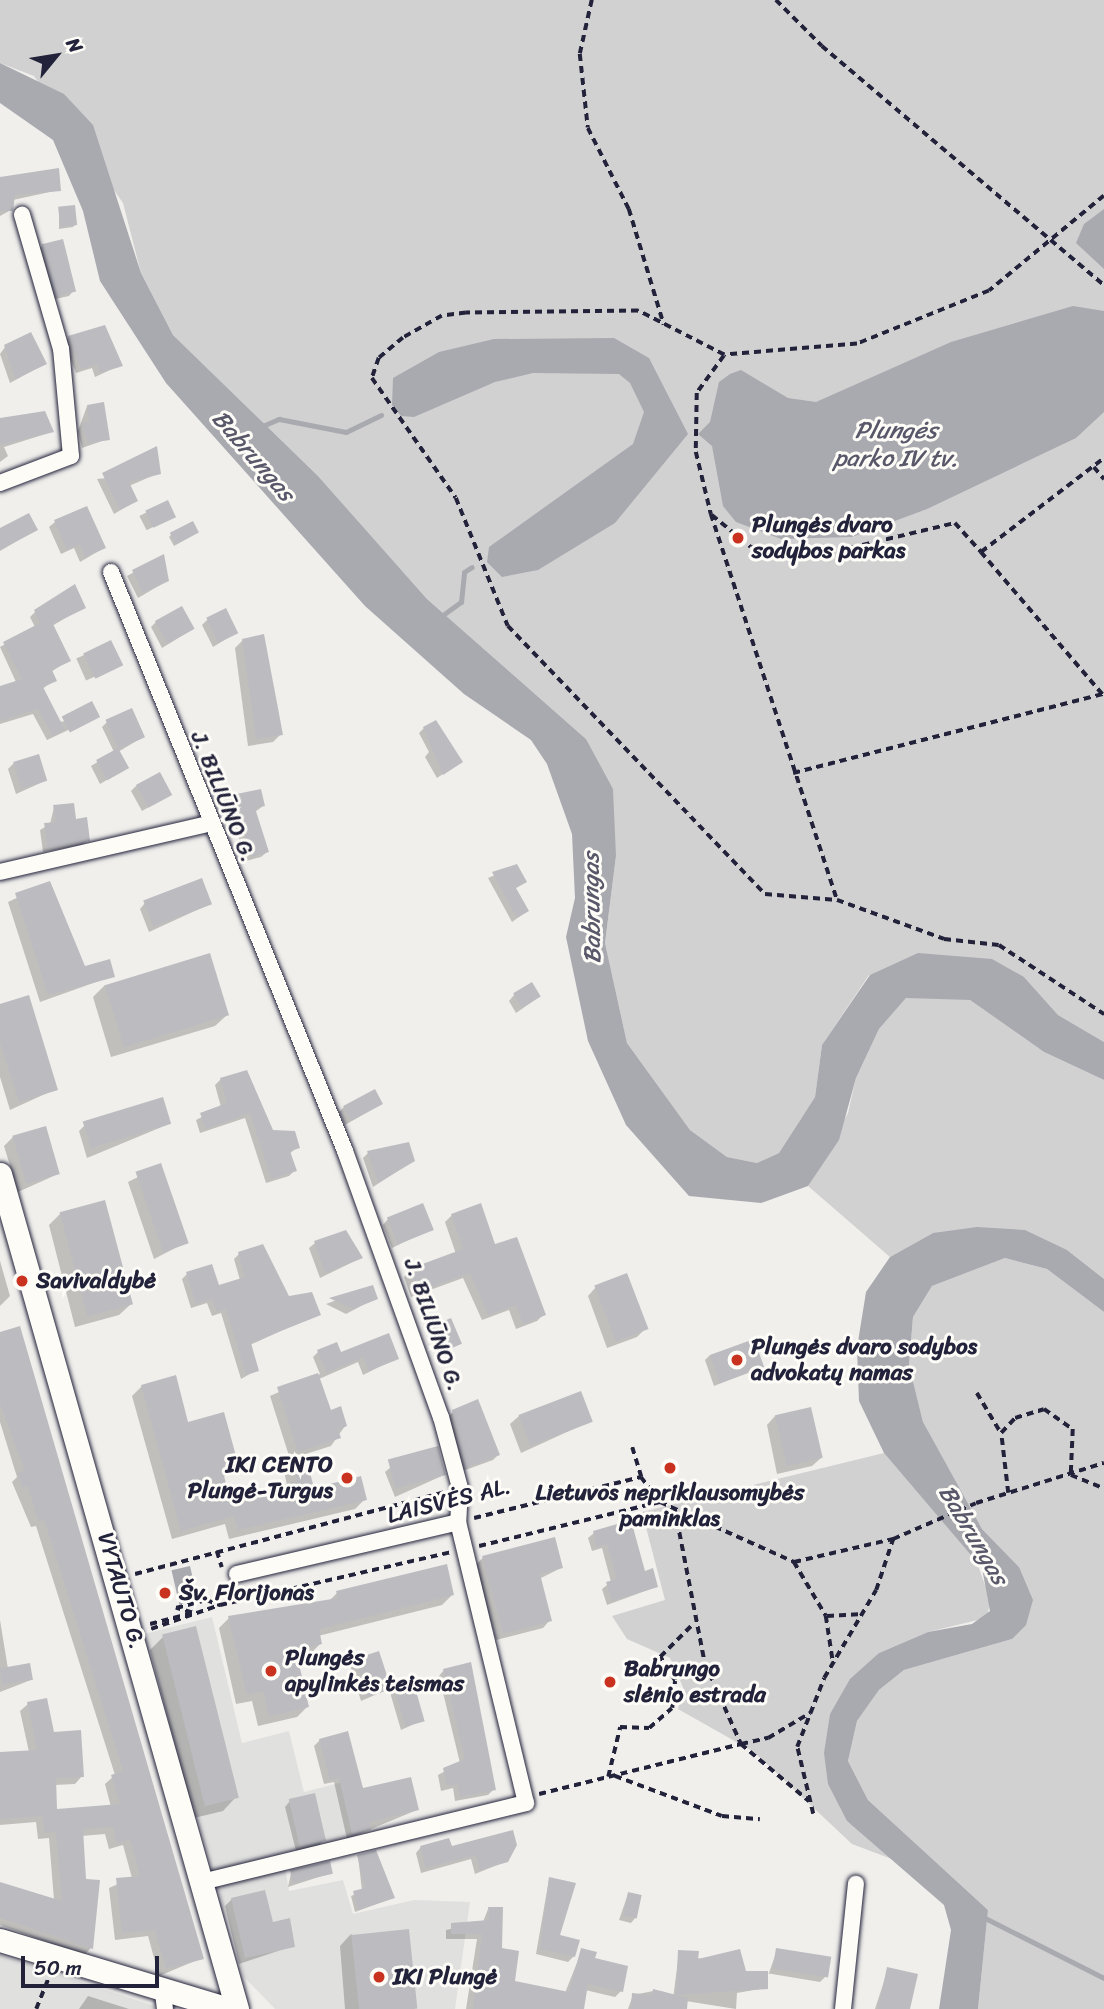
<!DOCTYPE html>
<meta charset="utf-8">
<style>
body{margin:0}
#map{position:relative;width:1104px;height:2009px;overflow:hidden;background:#f0efec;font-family:Sriracha,sans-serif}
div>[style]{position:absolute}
.built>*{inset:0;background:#e0e0df}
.green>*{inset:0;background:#d2d1d1}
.water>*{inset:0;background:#a9a9b0;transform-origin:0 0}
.shadow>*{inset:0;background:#0003;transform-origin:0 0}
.stream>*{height:5px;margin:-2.5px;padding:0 2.5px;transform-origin:2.5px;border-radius:2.5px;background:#a9a9b0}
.building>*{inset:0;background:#bcbcc0;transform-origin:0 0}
.path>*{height:3.5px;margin-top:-1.75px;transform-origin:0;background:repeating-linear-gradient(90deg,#22223b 0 7px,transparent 0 12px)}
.roads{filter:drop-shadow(0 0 2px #22223b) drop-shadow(0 0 2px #22223b)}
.street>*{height:16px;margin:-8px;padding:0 8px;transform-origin:8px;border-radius:8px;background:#fdfcf7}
.secondary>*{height:23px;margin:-11.5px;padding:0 11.5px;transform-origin:11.5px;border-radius:11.5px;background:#fdfcf7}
.dots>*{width:19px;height:19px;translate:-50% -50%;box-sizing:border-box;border:4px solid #fdfcf7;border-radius:50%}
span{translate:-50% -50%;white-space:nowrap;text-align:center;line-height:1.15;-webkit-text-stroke:6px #fdfcf7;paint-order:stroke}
.poi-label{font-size:23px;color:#22223b;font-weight:700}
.left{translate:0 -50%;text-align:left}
.right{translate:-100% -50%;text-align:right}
.street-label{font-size:23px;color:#22223b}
.water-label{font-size:24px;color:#58586a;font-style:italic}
.north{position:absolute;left:21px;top:21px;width:70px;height:70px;-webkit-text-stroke:5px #fdfcf7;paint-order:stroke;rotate:60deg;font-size:19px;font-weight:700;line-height:28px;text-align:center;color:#22223b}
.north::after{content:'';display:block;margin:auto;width:24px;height:32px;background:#22223b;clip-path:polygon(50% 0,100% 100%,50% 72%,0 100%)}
.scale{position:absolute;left:21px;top:1956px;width:138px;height:32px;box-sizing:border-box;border:4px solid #22223b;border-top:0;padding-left:9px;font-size:21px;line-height:24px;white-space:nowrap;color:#22223b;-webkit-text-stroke:5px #fdfcf7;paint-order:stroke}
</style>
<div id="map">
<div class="built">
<div style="clip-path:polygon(212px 1617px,242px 1743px,289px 1731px,304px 1792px,355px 1779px,371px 1846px,285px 1867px,289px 1891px,343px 1880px,353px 1914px,414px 1900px,470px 1902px,455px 2009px,275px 2009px,244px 1977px,144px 1634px)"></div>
<div style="clip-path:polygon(0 1955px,154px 2006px,154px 2009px,0 2009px)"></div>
</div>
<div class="green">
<div style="clip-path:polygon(0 0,1104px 0,1104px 1042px,1058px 1015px,1024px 977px,869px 975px,822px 1045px,815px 1097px,779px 1153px,757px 1163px,727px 1157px,690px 1130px,627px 1043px,605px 943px,616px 856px,586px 739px,427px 599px,318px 476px,173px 335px,141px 273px,123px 203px,34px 76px,0 63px)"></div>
<div style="clip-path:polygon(936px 995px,970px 1000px,1044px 1052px,1104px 1080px,1104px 1279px,1067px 1250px,933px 1233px,890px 1257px,808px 1186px,848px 1113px,856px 1078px,879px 1029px,906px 998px)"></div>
<div style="clip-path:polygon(1005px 1258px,1047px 1269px,1104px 1312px,1104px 2009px,978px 2009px,988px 1910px,868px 1800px,848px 1761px,857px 1721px,879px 1690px,904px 1670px,1012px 1639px,1019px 1567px,982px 1529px,952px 1480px,923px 1422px,909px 1365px,913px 1317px,932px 1286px)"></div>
<div style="clip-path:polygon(884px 1453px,976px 1560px,991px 1602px,986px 1618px,928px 1632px,879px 1653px,830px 1714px,847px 1821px,897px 1861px,852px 1844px,754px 1752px,678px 1709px,683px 1687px,670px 1658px,627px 1639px,612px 1616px,665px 1600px,642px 1512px)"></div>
</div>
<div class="water">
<div style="clip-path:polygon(0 63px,64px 94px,93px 125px,141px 273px,173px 335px,318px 476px,427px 599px,586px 739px,613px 789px,616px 856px,605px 943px,627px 1043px,690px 1130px,727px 1157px,757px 1163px,779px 1153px,815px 1097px,822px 1045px,870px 975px,918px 953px,992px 959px,1024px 977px,1058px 1015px,1104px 1042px,1104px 1080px,1044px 1052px,970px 1000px,906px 998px,879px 1029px,856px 1078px,839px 1140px,808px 1186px,761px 1203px,689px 1196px,626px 1125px,588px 1041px,566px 937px,575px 898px,572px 834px,547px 764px,531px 740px,464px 694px,365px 606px,166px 383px,100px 281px,83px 211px,53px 140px,0 103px)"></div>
<div style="clip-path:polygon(1104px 209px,1104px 269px,1076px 243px,1084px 224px)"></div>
<div style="clip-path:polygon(1073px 306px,1104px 311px,1104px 412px,1076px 438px,927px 509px,852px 537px,781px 539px,736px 522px,723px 506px,712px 446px,698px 434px,710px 422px,719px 382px,730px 374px,741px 370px,788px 398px,816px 402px,951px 342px)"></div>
<div style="clip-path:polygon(614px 338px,649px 358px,688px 434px,615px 523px,538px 570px,502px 577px,487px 562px,489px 547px,633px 444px,644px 412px,630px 383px,619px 374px,533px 373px,495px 382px,414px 417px,401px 416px,392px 405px,393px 378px,439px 352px,494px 339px)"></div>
<div style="clip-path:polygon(977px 1227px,1025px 1230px,1067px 1250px,1104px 1279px,1104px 1312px,1047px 1269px,1005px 1258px,932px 1286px,913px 1317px,909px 1365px,923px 1422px,982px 1529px,1019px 1567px,1033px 1600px,1026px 1625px,1012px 1639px,904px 1670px,879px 1690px,857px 1721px,848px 1761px,868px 1800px,988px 1910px,978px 2009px,939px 2009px,951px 1930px,944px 1905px,847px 1821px,828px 1784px,824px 1753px,830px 1714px,850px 1679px,879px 1653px,928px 1632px,972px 1624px,990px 1611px,982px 1568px,884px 1453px,859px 1401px,857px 1348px,866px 1292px,890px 1257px,933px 1233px)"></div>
<div style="left:190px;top:1566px;width:35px;height:19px;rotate:77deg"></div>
</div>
<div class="shadow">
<div style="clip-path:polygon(0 178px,59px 190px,13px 200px,11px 210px,0 216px)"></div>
<div style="clip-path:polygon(59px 209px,75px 225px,73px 227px,59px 229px)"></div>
<div style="clip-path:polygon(42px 246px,74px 290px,69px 296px,51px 300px,37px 252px)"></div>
<div style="clip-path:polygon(69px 337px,121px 365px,95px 377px,92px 368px,76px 373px,64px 342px)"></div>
<div style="clip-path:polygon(5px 347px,45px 364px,10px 383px,0 354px)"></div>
<div style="clip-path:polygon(87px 406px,108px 439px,82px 448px,78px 431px)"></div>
<div style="clip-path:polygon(0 420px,52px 432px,4px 447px,8px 456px,0 462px)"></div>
<div style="clip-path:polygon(159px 473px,129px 486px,136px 501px,114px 514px,97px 479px)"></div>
<div style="left:167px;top:502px;width:16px;height:31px;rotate:63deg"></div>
<div style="clip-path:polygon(55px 522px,104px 548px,80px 562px,74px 548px,61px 554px,49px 527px)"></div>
<div style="clip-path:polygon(0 530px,36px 530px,0 551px)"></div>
<div style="clip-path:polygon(197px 533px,174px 546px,169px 537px,171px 535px)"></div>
<div style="clip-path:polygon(163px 556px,167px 581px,138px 598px,127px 576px)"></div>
<div style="clip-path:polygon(84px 607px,52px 626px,69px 660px,51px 672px,55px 680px,42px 689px,59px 722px,98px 716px,47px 740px,33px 714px,0 724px,0 687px,16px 682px,0 647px,35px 627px,30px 617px,35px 612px)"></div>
<div style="clip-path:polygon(207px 620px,236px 633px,213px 647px,202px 625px)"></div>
<div style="clip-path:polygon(156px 622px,193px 629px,162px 648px,151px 627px)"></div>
<div style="clip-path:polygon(243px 640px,281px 734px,273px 742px,248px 746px,235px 648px)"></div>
<div style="left:111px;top:643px;width:24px;height:38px;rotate:66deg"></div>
<div style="clip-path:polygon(107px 722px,143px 737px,118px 752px,127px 768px,100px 784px,91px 766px,114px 752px,102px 727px)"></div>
<div style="clip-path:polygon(424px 728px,461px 762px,437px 778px,425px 757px,429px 752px,419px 733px)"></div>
<div style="clip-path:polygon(14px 763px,45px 781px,16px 794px,8px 769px)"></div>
<div style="clip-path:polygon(137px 785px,170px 795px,142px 811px,131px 791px)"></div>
<div style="clip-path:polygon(227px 797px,263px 806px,255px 812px,267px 852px,261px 857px,246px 861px,234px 823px,226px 824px,222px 803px)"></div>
<div style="clip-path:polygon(54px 807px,74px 821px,88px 840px,82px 845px,43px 852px,40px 830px,50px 824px)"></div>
<div style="clip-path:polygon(516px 866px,525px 881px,514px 889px,527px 911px,512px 922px,488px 878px)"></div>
<div style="clip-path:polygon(49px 883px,84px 968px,113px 976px,40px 1002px,8px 902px)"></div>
<div style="clip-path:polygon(145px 903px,210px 904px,149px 932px,140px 909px)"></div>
<div style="clip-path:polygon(105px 985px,227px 1015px,215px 1026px,111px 1057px,93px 997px)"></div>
<div style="clip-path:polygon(514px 995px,539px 997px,516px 1013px,509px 1001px)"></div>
<div style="clip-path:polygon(0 1006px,56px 1089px,10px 1110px,0 1077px)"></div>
<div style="clip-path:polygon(221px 1079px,272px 1132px,298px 1147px,289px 1154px,295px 1170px,289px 1176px,266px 1183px,245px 1118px,200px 1133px,196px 1120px,221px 1107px,215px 1085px)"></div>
<div style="clip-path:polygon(381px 1104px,345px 1125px,339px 1112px,344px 1107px)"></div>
<div style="clip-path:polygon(169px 1124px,87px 1158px,79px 1131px,84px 1126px)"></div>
<div style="clip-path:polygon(13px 1137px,58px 1174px,18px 1192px,4px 1146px)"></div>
<div style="clip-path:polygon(368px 1153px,413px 1161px,373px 1187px,363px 1158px)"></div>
<div style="clip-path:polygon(160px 1166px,187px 1242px,154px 1259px,128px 1182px)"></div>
<div style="clip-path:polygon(61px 1213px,131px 1304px,119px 1315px,75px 1327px,49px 1225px)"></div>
<div style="clip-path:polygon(452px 1215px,494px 1247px,544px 1314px,537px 1321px,516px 1329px,509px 1310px,482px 1320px,463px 1278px,411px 1297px,404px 1277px,410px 1270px,456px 1254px,445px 1222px)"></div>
<div style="clip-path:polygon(388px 1219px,431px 1229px,392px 1248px,383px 1225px)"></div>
<div style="clip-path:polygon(315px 1243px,361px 1258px,320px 1278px,309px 1248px)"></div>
<div style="clip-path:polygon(239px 1254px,288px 1298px,318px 1314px,250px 1345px,257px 1370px,241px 1379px,221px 1313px,212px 1316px,207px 1303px,191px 1308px,182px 1279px,187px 1274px,217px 1287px,240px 1280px,234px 1259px)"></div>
<div style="clip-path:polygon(0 1261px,10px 1296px,0 1306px)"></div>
<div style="clip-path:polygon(372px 1287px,376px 1298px,346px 1314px,326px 1304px)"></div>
<div style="clip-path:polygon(596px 1287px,646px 1328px,637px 1337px,607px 1348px,588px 1296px)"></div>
<div style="clip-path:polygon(433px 1327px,460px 1343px,437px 1356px,428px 1333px)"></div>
<div style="clip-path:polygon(0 1334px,202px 1958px,159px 1976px,148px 1936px,115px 1940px,109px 1888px,132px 1878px,123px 1845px,109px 1849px,105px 1834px,81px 1836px,91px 1948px,84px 1955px,0 1925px,0 1885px,54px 1900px,49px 1838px,38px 1839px,36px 1822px,0 1825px,0 1754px,29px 1752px,20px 1711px,28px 1704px,82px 1776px,75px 1784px,54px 1785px,56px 1811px,111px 1807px,105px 1784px,115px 1775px,36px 1526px,31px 1527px,12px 1482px,17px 1477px,0 1422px)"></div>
<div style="clip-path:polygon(318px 1352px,397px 1358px,363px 1375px,358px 1362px,319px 1379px,330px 1412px,345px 1426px,331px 1446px,290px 1459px,270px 1396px,320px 1374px,313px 1357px)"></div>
<div style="clip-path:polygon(710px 1355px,762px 1367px,714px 1386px,705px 1360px)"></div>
<div style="clip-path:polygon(142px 1386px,237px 1467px,222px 1478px,228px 1501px,287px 1485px,284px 1471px,293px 1461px,312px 1490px,365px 1499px,355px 1509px,229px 1539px,225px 1524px,172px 1539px,132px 1396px)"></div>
<div style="clip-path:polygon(453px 1412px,498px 1455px,493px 1460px,460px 1472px,448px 1417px)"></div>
<div style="clip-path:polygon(519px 1416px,591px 1421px,521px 1453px,510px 1424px)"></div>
<div style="clip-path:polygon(775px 1416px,821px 1458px,812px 1466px,777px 1474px,767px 1425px)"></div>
<div style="clip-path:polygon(391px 1467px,444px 1475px,395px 1497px,385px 1472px)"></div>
<div style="clip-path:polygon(594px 1533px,644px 1573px,656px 1587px,607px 1605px,602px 1589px,611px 1582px,602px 1548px,592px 1551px,588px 1538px)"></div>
<div style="clip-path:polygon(483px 1558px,561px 1568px,539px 1579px,550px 1620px,543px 1628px,496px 1640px,475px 1565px)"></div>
<div style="clip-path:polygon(337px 1593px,452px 1595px,442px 1605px,318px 1636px,320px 1644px,310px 1654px,296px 1658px,307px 1707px,297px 1717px,258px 1726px,252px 1701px,236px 1704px,219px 1628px,229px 1618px,328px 1602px)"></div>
<div style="clip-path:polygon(0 1620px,8px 1669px,31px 1680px,0 1692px)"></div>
<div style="clip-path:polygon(163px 1637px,236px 1797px,223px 1811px,194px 1818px,150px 1650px)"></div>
<div style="clip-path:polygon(356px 1660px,389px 1689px,394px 1684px,423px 1720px,401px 1730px,389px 1689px,361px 1701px,350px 1665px)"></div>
<div style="clip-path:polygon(444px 1670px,494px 1789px,488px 1795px,455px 1801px,453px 1788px,441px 1791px,438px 1775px,460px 1763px,439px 1676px)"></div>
<div style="clip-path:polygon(320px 1740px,362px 1790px,417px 1810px,347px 1839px,334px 1782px,324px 1784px,314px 1746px)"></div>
<div style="clip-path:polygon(290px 1801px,324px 1840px,318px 1846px,296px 1851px,285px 1807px)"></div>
<div style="clip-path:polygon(421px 1847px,450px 1848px,507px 1861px,475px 1874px,471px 1859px,421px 1873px,416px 1853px)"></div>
<div style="clip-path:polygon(358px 1856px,393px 1898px,355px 1912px,351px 1896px,362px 1891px)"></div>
<div style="clip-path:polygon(291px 1873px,331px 1873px,288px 1887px)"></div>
<div style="clip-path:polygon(549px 1879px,558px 1936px,574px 1956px,568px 1962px,536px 1954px)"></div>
<div style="clip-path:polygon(628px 1894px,636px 1917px,631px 1923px,619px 1920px)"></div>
<div style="clip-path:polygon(232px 1899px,271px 1924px,293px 1946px,239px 1964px,225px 1906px)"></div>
<div style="clip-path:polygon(488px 1909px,514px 1982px,565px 1993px,582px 1950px,621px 1991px,615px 1997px,585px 1990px,582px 2009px,466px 2009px,477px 1939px,446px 1939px,446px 1930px,483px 1922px)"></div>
<div style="clip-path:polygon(351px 1934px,415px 2009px,345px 2009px,340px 1946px)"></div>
<div style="clip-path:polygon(777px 1950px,826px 1976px,820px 1982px,766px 1973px,766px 1988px,737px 1993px,736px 2009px,673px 1999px,679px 1952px,745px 1973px,769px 1973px)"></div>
<div style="clip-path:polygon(888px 1969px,907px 2009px,875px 2009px)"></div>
<div style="clip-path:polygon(653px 1991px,666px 1992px,665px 2009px,628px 2009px,633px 1995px)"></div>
<div style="clip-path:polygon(88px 1996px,129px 2009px,79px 2009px)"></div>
</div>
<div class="stream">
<div style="left:260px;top:427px;width:21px;rotate:-23deg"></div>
<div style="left:279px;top:419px;width:68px;rotate:11deg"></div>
<div style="left:346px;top:432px;width:39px;rotate:-26deg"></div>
<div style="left:440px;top:617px;width:26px;rotate:-36deg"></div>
<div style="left:461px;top:602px;width:30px;rotate:-84deg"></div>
<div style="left:464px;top:572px;width:9px;rotate:-32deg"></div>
<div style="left:983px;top:1917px;width:136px;rotate:26.8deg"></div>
</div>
<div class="building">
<div style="clip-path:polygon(59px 168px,61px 191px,15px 195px,13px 211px,0 211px,0 177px)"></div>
<div style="left:75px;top:205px;width:20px;height:17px;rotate:84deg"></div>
<div style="left:63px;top:239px;width:54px;height:22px;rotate:76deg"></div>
<div style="clip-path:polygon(105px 325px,123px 366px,100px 373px,97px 364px,81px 369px,68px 336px)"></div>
<div style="clip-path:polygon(31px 332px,47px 364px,15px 379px,4px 345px)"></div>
<div style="clip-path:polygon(104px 402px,110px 440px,88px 443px,82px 424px,89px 421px,87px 405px)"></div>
<div style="clip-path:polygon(45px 411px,54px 432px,0 445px,0 418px)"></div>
<div style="clip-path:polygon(157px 446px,161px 474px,129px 482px,138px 501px,120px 510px,102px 473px)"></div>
<div style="left:168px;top:500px;width:19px;height:25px;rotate:65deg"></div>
<div style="clip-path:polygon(87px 506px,106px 548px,85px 557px,80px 544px,67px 550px,54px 520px)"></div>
<div style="clip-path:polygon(29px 513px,38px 530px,0 550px,0 528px)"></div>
<div style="left:193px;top:521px;width:13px;height:26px;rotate:63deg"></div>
<div style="clip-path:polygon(164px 554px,169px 581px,143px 593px,132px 570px)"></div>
<div style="clip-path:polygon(75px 584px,86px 608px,53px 624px,71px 661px,52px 670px,57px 681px,43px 687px,65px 730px,53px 736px,38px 709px,0 721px,0 686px,22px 679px,3px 642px,40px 623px,34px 610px)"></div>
<div style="left:182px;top:606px;width:26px;height:31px;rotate:61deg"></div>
<div style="left:226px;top:608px;width:28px;height:22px;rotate:64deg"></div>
<div style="clip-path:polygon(264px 634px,283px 735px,256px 739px,242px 639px)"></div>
<div style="left:111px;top:640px;width:28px;height:31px;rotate:64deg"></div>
<div style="left:92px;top:701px;width:18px;height:34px;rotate:63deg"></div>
<div style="left:132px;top:708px;width:32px;height:29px;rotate:66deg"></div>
<div style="clip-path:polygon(436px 720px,463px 762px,443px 775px,423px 727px)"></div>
<div style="left:118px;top:748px;width:23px;height:25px;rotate:61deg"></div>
<div style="left:39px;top:754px;width:28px;height:27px;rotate:73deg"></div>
<div style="left:160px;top:772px;width:26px;height:27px;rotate:62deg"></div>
<div style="clip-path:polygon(261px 789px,265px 806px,255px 808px,269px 852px,251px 857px,240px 818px,231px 820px,227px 796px)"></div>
<div style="clip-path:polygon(74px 803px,76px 819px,87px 817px,90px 841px,48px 848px,44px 823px,56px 822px,53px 805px)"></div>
<div style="clip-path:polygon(517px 864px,527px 882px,516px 888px,529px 911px,517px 918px,492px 872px)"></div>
<div style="left:202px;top:878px;width:28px;height:63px;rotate:69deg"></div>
<div style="clip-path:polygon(50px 881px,85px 966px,110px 959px,115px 977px,48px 995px,15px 893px)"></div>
<div style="left:210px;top:953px;width:65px;height:110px;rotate:73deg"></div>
<div style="left:532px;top:982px;width:17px;height:22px;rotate:59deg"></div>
<div style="clip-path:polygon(29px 995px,58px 1090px,19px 1102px,0 1043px,0 1004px)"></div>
<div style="clip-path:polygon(247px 1070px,273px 1130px,295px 1131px,300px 1148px,290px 1151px,297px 1171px,271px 1179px,250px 1113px,206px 1129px,200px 1113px,227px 1103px,220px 1078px)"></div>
<div style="left:375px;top:1089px;width:17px;height:36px;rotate:62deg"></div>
<div style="left:163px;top:1097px;width:28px;height:84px;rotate:73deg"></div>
<div style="left:46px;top:1126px;width:50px;height:35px;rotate:74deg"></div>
<div style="clip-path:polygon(409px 1142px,415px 1161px,378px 1183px,367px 1151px)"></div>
<div style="left:161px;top:1163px;width:85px;height:27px;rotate:71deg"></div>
<div style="left:105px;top:1200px;width:108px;height:47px;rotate:75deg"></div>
<div style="left:423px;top:1203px;width:29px;height:39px;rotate:68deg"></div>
<div style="clip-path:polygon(481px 1203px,495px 1244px,517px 1237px,546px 1315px,523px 1324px,516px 1305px,488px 1315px,470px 1273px,418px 1292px,409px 1269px,463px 1249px,451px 1214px)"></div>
<div style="clip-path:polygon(346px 1230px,363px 1258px,325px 1273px,314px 1241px)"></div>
<div style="clip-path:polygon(263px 1244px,289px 1296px,312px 1292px,321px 1315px,251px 1343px,259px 1371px,246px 1375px,226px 1309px,217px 1312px,212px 1299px,196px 1304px,186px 1272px,212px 1264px,219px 1285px,245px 1277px,238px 1252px)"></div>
<div style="left:627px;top:1273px;width:60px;height:35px;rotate:69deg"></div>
<div style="clip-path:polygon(373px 1285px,378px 1299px,353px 1309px,329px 1298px)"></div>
<div style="left:451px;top:1318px;width:28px;height:21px;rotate:67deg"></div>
<div style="clip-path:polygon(20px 1326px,204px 1959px,166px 1969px,155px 1930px,122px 1933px,116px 1878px,140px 1876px,130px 1839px,117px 1843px,113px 1827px,83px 1829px,86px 1879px,100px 1880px,93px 1949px,0 1918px,0 1882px,62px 1901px,56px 1832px,44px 1833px,43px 1816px,0 1819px,0 1752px,37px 1750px,27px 1702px,47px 1698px,54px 1732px,81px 1730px,84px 1777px,56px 1778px,57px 1809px,120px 1804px,111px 1775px,123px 1771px,44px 1519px,38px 1521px,28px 1486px,22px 1488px,18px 1473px,25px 1471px,0 1404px,0 1332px)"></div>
<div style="clip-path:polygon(389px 1333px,399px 1359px,369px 1371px,363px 1357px,327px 1373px,317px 1350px,337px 1342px,341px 1352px)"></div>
<div style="left:754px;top:1339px;width:30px;height:47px;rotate:70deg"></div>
<div style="clip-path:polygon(318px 1373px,331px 1410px,341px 1406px,347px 1426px,338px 1430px,341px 1438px,298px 1452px,277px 1387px)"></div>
<div style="clip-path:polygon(176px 1375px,188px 1422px,224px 1412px,239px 1467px,223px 1472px,230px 1499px,297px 1481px,292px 1460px,306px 1457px,314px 1488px,361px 1476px,367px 1500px,238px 1530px,234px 1516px,181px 1531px,141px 1385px)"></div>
<div style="left:581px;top:1391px;width:33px;height:67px;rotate:69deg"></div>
<div style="clip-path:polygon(478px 1399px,500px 1455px,465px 1468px,452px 1410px)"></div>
<div style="left:811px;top:1407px;width:52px;height:37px;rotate:77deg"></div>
<div style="left:438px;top:1446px;width:30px;height:52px;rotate:75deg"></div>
<div style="clip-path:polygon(631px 1520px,645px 1571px,653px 1568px,658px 1587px,612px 1601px,606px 1582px,617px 1579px,607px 1544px,597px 1547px,593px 1531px)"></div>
<div style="clip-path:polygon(555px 1537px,563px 1568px,540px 1574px,552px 1621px,503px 1634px,482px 1556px)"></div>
<div style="clip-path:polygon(447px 1564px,454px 1595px,319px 1629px,322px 1644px,296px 1651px,309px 1707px,269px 1717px,263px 1691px,247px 1695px,228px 1616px,338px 1598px,336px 1591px)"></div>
<div style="left:196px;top:1626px;width:177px;height:35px;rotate:76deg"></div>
<div style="left:379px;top:1651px;width:40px;height:25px;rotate:72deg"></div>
<div style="clip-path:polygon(471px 1662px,496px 1790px,460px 1797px,458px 1784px,447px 1786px,443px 1768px,465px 1759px,443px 1669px)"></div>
<div style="left:30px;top:1663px;width:17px;height:31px;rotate:80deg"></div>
<div style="left:412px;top:1677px;width:46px;height:20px;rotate:74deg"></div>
<div style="clip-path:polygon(348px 1731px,363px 1788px,411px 1777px,419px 1810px,369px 1822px,371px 1830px,352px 1834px,339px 1778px,330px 1780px,319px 1739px)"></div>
<div style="left:315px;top:1793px;width:49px;height:27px;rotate:77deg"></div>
<div style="clip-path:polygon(513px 1830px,517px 1845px,508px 1862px,480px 1870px,476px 1855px,426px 1868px,420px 1846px,449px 1838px,452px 1846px)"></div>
<div style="clip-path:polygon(376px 1850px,395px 1898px,358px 1910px,353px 1891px,365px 1888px,357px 1855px)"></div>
<div style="left:330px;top:1861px;width:13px;height:41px;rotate:77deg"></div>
<div style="clip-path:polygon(549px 1877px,576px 1883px,560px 1935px,580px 1940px,575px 1957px,540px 1949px)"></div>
<div style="clip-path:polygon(265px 1890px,273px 1922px,290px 1918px,295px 1947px,245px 1958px,231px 1898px)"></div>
<div style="left:628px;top:1892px;width:14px;height:24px;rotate:12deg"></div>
<div style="clip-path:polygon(488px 1907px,503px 1907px,502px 1948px,519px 1951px,515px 1981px,569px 1992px,581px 1948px,597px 1952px,595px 1958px,628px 1966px,623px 1992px,588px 1984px,584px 2009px,473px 2009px,482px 1934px,451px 1934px,451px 1923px,489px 1920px)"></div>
<div style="left:409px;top:1929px;width:80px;height:58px;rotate:84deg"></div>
<div style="left:776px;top:1948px;width:56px;height:21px;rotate:9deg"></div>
<div style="clip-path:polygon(740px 1949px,746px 1971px,768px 1971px,768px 1989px,676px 1995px,678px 1950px,699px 1951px,698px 1959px)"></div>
<div style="clip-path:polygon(887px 1967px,918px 1974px,910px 2009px,878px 2009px)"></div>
<div style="clip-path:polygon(653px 1989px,688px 1998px,687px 2009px,631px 2009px,632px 1993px,652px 1995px)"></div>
</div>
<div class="path">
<div style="left:592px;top:0;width:55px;rotate:102.5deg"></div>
<div style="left:580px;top:54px;width:74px;rotate:83.8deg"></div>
<div style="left:588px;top:128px;width:91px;rotate:63.2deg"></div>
<div style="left:629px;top:209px;width:121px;rotate:73.2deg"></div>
<div style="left:776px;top:0;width:65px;rotate:45deg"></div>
<div style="left:822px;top:46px;width:370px;rotate:40.3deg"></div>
<div style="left:1104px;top:196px;width:149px;rotate:140.4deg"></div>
<div style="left:989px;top:291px;width:142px;rotate:158.1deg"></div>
<div style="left:857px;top:344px;width:133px;rotate:175.3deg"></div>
<div style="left:724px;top:355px;width:97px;rotate:-152.9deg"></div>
<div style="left:638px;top:311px;width:172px;rotate:179.3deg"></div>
<div style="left:466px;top:313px;width:24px;rotate:173deg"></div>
<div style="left:442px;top:316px;width:45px;rotate:150.6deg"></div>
<div style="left:403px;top:338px;width:31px;rotate:140deg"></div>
<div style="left:379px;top:358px;width:21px;rotate:109deg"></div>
<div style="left:372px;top:378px;width:146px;rotate:55deg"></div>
<div style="left:456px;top:498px;width:138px;rotate:67.9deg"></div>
<div style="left:508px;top:626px;width:371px;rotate:46.2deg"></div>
<div style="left:765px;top:894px;width:72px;rotate:4.8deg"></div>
<div style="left:837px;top:900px;width:114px;rotate:20deg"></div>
<div style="left:944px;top:939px;width:55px;rotate:6.2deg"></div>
<div style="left:999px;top:945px;width:126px;rotate:33.3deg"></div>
<div style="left:724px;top:356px;width:46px;rotate:126.1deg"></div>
<div style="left:697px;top:393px;width:59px;rotate:91deg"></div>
<div style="left:696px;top:452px;width:64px;rotate:76.4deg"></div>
<div style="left:711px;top:514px;width:406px;rotate:71.9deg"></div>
<div style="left:1094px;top:467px;width:16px;rotate:50deg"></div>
<div style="left:712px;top:515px;width:50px;rotate:39.4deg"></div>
<div style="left:751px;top:547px;width:66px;rotate:7.9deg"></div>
<div style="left:816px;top:556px;width:143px;rotate:-13.4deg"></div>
<div style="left:955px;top:523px;width:39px;rotate:48deg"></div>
<div style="left:981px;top:552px;width:155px;rotate:-37.4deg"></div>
<div style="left:981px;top:552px;width:188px;rotate:49.5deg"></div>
<div style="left:793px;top:773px;width:321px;rotate:-14.3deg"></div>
<div style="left:977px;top:1393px;width:47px;rotate:59deg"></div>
<div style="left:641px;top:1477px;width:31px;rotate:53deg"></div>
<div style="left:660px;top:1502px;width:147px;rotate:24.1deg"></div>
<div style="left:794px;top:1562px;width:102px;rotate:-13.1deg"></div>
<div style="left:893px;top:1539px;width:90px;rotate:-23.4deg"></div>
<div style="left:976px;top:1503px;width:134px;rotate:-17.4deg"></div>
<div style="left:1008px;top:1493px;width:60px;rotate:-96.7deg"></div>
<div style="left:1001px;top:1433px;width:21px;rotate:-47deg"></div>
<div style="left:1015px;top:1418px;width:30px;rotate:-17deg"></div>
<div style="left:1044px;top:1409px;width:35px;rotate:35deg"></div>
<div style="left:1073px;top:1429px;width:46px;rotate:92.5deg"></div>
<div style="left:1071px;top:1475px;width:35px;rotate:22deg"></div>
<div style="left:675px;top:1509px;width:157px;rotate:79deg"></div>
<div style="left:705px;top:1663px;width:89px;rotate:66deg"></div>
<div style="left:741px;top:1744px;width:28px;rotate:-13deg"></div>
<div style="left:768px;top:1738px;width:49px;rotate:-30.8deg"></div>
<div style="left:474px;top:1518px;width:172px;rotate:-13.8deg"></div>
<div style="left:641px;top:1477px;width:31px;rotate:-107deg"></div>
<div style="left:479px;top:1546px;width:186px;rotate:-13.7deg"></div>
<div style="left:217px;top:1551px;width:17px;rotate:73deg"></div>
<div style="left:794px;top:1562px;width:63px;rotate:59.3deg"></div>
<div style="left:826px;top:1616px;width:47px;rotate:81.3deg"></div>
<div style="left:135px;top:1574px;width:321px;rotate:-14.8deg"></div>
<div style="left:227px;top:1588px;width:15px;rotate:79deg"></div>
<div style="left:827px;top:1616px;width:36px;rotate:-3deg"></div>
<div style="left:150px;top:1624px;width:43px;rotate:-14.7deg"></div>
<div style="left:192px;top:1613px;width:17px;rotate:-163deg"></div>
<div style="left:176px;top:1608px;width:31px;rotate:-15deg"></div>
<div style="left:206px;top:1600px;width:15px;rotate:20deg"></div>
<div style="left:151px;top:1629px;width:73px;rotate:-19.2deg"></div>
<div style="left:220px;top:1605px;width:237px;rotate:-12.9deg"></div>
<div style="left:615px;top:1776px;width:114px;rotate:20.5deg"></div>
<div style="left:722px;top:1816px;width:38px;rotate:5deg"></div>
<div style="left:608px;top:1777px;width:51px;rotate:-76.5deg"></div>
<div style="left:620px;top:1727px;width:29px;rotate:2deg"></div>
<div style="left:649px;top:1728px;width:30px;rotate:-41deg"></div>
<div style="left:672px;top:1708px;width:27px;rotate:-84deg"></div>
<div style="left:675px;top:1681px;width:28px;rotate:-122deg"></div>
<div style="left:660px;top:1657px;width:48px;rotate:-45deg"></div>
<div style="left:539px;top:1794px;width:208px;rotate:-13.9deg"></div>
<div style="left:741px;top:1744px;width:89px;rotate:40deg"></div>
<div style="left:813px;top:1814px;width:69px;rotate:-103.4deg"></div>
<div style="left:797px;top:1747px;width:74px;rotate:-68.6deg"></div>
<div style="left:824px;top:1678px;width:102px;rotate:-59.4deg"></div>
<div style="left:876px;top:1590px;width:54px;rotate:-71.6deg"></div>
<div style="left:36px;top:2009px;width:38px;rotate:-68deg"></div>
</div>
<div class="roads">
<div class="street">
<div style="left:0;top:483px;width:76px;rotate:-20.8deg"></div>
<div style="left:71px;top:456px;width:107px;rotate:-95.3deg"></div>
<div style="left:61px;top:349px;width:140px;rotate:-106.2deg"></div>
<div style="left:111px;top:572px;width:624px;rotate:67.99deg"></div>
<div style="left:345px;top:1151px;width:283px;rotate:70.2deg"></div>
<div style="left:441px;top:1417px;width:73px;rotate:75deg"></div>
<div style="left:460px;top:1488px;width:34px;rotate:93deg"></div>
<div style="left:458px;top:1522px;width:289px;rotate:76.4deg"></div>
<div style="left:526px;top:1803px;width:330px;rotate:166.3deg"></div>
<div style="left:0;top:872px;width:213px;rotate:-13deg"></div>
<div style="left:237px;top:1574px;width:227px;rotate:-13.2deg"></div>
<div style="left:163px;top:1993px;width:16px;rotate:83deg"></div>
<div style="left:843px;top:2009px;width:126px;rotate:-84.1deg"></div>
</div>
<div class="secondary">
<div style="left:0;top:1174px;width:868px;rotate:74.15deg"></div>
<div style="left:0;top:1940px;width:238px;rotate:16.8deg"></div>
</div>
</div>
<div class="dots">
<div style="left:738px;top:538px;background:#c8321e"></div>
<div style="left:22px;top:1281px;background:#c8321e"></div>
<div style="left:737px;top:1360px;background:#c8321e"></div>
<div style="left:670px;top:1468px;background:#c8321e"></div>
<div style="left:347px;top:1478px;background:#c8321e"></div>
<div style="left:165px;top:1593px;background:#c8321e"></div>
<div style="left:271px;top:1671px;background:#c8321e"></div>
<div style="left:610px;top:1682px;background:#c8321e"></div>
<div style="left:379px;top:1977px;background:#c8321e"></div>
</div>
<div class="poi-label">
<span class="left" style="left:752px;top:538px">Plungės dvaro<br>sodybos parkas</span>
<span class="left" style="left:36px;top:1281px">Savivaldybė</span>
<span class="left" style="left:751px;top:1360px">Plungės dvaro sodybos<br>advokatų namas</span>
<span class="right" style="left:333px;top:1478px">IKI CENTO<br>Plungė-Turgus</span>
<span style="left:670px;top:1506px">Lietuvos nepriklausomybės<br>paminklas</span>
<span class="left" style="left:179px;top:1593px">Šv. Florijonas</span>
<span class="left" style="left:285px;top:1671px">Plungės<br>apylinkės teismas</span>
<span class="left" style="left:624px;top:1682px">Babrungo<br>slėnio estrada</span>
<span class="left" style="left:393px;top:1977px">IKI Plungė</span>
</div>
<div class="street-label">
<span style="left:223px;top:797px;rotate:68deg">J. BILIŪNO G.</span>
<span style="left:433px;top:1325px;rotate:71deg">J. BILIŪNO G.</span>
<span style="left:449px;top:1501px;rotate:-14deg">LAISVĖS AL.</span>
<span style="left:121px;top:1591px;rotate:74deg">VYTAUTO G.</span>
</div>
<div class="water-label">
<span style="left:896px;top:445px">Plungės<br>parko IV tv.</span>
<span style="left:253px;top:456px;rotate:49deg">Babrungas</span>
<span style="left:592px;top:908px;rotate:-91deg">Babrungas</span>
<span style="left:973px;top:1535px;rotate:59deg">Babrungas</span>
</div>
<div class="north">N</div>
<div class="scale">50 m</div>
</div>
